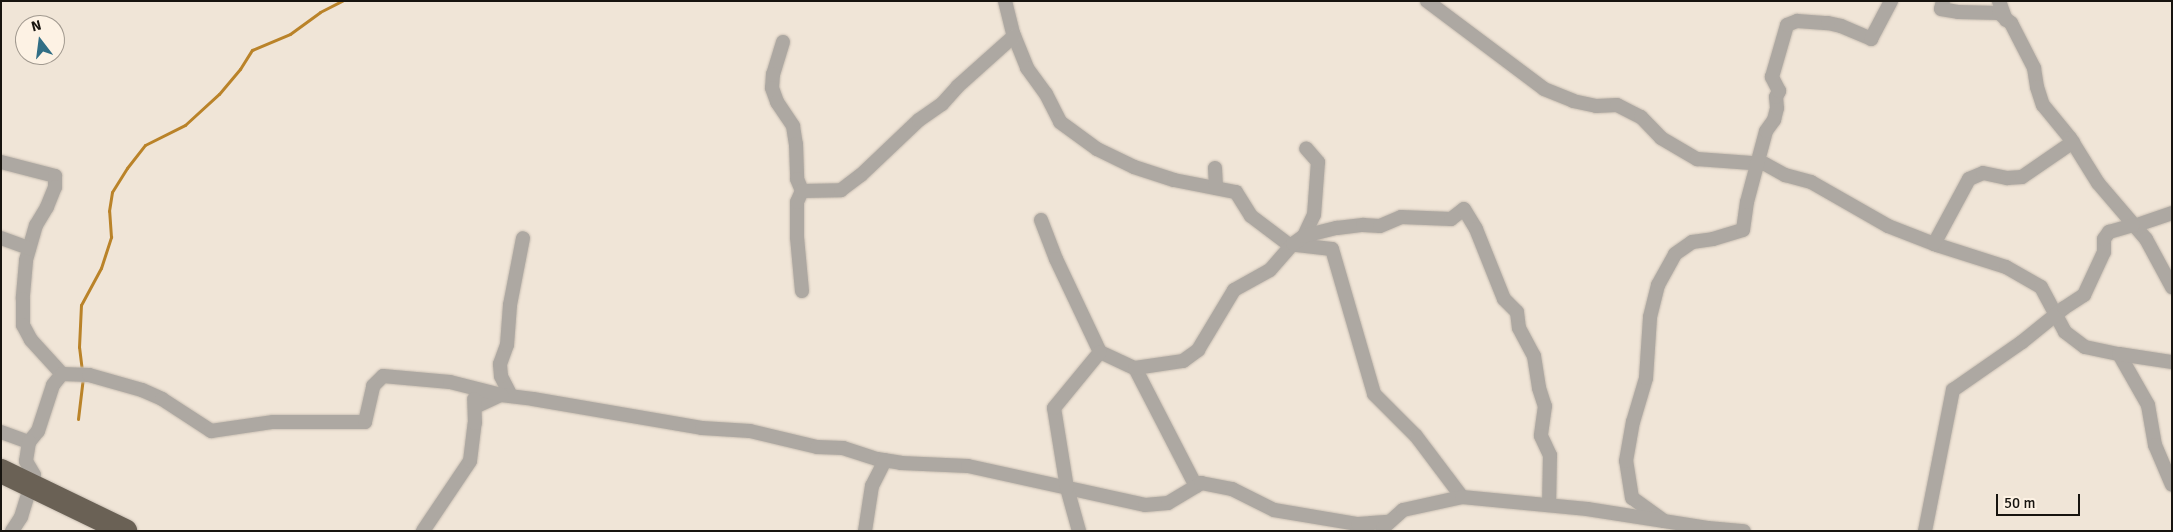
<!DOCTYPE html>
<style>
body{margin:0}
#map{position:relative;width:2173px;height:532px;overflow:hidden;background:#f0e5d7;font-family:Signika,sans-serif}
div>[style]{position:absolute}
.stream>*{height:3px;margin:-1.5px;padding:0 1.5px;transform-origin:1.5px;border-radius:1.5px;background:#ba8329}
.roads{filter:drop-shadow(0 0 1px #c9bfb3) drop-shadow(0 0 1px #c9bfb3)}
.street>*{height:14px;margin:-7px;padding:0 7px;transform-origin:7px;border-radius:7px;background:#ada8a2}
.highway>*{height:24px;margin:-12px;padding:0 12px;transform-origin:12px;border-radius:12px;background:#6a6155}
span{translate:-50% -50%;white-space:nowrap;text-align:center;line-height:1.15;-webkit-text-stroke:4px #fdf2e4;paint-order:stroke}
.frame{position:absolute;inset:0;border:2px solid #17140f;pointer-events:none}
.north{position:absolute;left:15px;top:15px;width:50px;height:50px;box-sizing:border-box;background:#fdf2e4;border:1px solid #a1998f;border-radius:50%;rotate:345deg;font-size:14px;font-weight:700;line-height:20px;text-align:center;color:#17140f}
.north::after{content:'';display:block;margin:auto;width:18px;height:22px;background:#316e85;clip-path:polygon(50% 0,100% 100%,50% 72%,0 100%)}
.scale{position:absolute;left:1996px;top:494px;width:84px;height:22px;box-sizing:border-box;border:2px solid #17140f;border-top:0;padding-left:6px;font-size:15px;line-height:18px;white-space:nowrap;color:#17140f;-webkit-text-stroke:4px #fdf2e4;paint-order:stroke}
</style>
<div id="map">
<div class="stream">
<div style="left:82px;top:371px;width:24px;rotate:-97deg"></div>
<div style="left:79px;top:347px;width:42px;rotate:-87.3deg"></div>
<div style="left:81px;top:305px;width:42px;rotate:-61.6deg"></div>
<div style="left:101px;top:268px;width:33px;rotate:-72deg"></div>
<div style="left:111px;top:237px;width:26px;rotate:-94deg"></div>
<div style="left:109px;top:211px;width:19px;rotate:-81deg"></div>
<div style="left:112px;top:192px;width:28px;rotate:-58deg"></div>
<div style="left:127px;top:168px;width:29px;rotate:-52deg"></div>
<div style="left:145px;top:145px;width:45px;rotate:-26.6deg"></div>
<div style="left:185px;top:125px;width:46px;rotate:-42.4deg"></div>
<div style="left:219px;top:94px;width:33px;rotate:-50deg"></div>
<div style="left:240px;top:69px;width:22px;rotate:-58deg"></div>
<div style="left:252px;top:50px;width:41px;rotate:-22.8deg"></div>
<div style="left:290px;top:34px;width:37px;rotate:-36deg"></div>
<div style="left:320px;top:12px;width:25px;rotate:-27deg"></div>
<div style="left:78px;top:419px;width:42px;rotate:-83.2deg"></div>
</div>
<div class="roads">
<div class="street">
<div style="left:1005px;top:1px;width:33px;rotate:76deg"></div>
<div style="left:1013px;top:33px;width:38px;rotate:68deg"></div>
<div style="left:1027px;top:68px;width:32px;rotate:54deg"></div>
<div style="left:1046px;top:94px;width:31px;rotate:63deg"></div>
<div style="left:1060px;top:122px;width:46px;rotate:36.1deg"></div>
<div style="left:1097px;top:149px;width:41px;rotate:25.9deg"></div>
<div style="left:1134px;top:167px;width:42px;rotate:18deg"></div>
<div style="left:1174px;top:180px;width:63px;rotate:11deg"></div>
<div style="left:1236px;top:192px;width:28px;rotate:58deg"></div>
<div style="left:1251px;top:216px;width:46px;rotate:37.1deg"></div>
<div style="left:1288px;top:244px;width:44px;rotate:6.5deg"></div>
<div style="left:1332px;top:249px;width:151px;rotate:73.8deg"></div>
<div style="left:1374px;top:394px;width:59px;rotate:45deg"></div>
<div style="left:1416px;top:436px;width:76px;rotate:53deg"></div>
<div style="left:1427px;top:1px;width:146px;rotate:36.9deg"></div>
<div style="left:1544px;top:89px;width:31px;rotate:22deg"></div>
<div style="left:1573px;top:101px;width:24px;rotate:12deg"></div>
<div style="left:1596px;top:106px;width:21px;rotate:-3deg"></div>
<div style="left:1617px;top:105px;width:27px;rotate:27deg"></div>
<div style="left:1641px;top:117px;width:29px;rotate:46deg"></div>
<div style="left:1661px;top:138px;width:42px;rotate:30.3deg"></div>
<div style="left:1697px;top:159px;width:68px;rotate:4.2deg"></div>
<div style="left:1765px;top:164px;width:23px;rotate:29deg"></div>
<div style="left:1785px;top:175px;width:27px;rotate:15deg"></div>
<div style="left:1811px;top:182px;width:89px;rotate:29.7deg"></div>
<div style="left:1888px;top:226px;width:53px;rotate:21.2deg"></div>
<div style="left:1937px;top:245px;width:72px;rotate:17.7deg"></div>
<div style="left:2006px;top:267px;width:40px;rotate:29.7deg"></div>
<div style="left:2041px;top:287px;width:51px;rotate:61.9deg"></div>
<div style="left:2065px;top:332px;width:25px;rotate:37deg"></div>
<div style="left:2085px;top:347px;width:35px;rotate:12deg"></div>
<div style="left:2119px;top:354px;width:59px;rotate:60.4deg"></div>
<div style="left:2148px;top:405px;width:41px;rotate:80.1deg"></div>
<div style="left:2155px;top:445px;width:43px;rotate:67deg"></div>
<div style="left:1943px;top:1px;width:8px;rotate:104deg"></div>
<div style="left:1941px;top:9px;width:17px;rotate:10deg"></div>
<div style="left:1958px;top:12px;width:41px;rotate:1.4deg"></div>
<div style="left:1999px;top:13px;width:16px;rotate:40deg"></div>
<div style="left:2011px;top:23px;width:51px;rotate:62.9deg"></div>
<div style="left:2034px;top:68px;width:19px;rotate:81deg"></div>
<div style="left:2037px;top:87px;width:19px;rotate:72deg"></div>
<div style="left:2043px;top:105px;width:43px;rotate:50.7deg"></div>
<div style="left:2070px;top:138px;width:53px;rotate:58.1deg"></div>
<div style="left:2098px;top:183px;width:74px;rotate:49.4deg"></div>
<div style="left:2146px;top:239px;width:55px;rotate:61.6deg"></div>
<div style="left:1999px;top:1px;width:20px;rotate:70deg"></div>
<div style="left:783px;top:42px;width:34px;rotate:107deg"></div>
<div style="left:773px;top:74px;width:14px;rotate:94deg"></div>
<div style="left:772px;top:88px;width:15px;rotate:70deg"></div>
<div style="left:777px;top:102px;width:29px;rotate:56deg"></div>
<div style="left:793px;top:126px;width:18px;rotate:81deg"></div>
<div style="left:796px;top:144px;width:35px;rotate:88deg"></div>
<div style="left:797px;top:179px;width:13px;rotate:67deg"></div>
<div style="left:1px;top:162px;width:56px;rotate:14.5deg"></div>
<div style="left:55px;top:176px;width:11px;rotate:90deg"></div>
<div style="left:55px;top:187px;width:22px;rotate:112deg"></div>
<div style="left:47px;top:207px;width:21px;rotate:121deg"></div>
<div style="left:36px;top:225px;width:37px;rotate:106deg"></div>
<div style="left:26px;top:261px;width:38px;rotate:95deg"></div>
<div style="left:23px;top:299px;width:26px;rotate:90deg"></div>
<div style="left:23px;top:325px;width:17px;rotate:62deg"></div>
<div style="left:31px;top:340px;width:46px;rotate:47.6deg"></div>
<div style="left:1215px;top:168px;width:20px;rotate:87deg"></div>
<div style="left:1041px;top:220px;width:42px;rotate:69deg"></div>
<div style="left:1056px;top:259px;width:103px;rotate:64.7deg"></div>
<div style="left:1100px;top:352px;width:38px;rotate:25deg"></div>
<div style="left:1135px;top:368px;width:133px;rotate:62.7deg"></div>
<div style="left:2134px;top:226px;width:40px;rotate:-18.9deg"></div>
<div style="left:1304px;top:236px;width:23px;rotate:-65deg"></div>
<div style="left:1314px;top:215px;width:53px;rotate:-85.7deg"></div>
<div style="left:1318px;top:162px;width:18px;rotate:-131deg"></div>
<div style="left:1px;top:238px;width:30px;rotate:20deg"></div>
<div style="left:1934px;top:244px;width:74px;rotate:-61.7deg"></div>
<div style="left:1969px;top:179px;width:15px;rotate:-23deg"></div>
<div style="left:1983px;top:173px;width:25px;rotate:12deg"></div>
<div style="left:2007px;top:178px;width:15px;rotate:-4deg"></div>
<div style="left:2022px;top:177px;width:62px;rotate:-34.5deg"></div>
<div style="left:802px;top:291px;width:54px;rotate:-95.3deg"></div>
<div style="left:797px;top:237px;width:35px;rotate:-90deg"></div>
<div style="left:797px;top:202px;width:12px;rotate:-66deg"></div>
<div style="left:802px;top:191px;width:39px;rotate:-1deg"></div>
<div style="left:841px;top:190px;width:25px;rotate:-37deg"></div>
<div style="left:861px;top:175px;width:80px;rotate:-43.5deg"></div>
<div style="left:919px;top:120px;width:28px;rotate:-35deg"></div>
<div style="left:942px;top:104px;width:24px;rotate:-48deg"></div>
<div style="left:958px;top:86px;width:75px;rotate:-41.8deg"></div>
<div style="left:2119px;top:354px;width:54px;rotate:8.6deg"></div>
<div style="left:1135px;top:368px;width:49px;rotate:-8.3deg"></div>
<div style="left:1183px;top:361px;width:19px;rotate:-36deg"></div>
<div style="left:1198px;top:350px;width:70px;rotate:-59deg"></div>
<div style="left:1234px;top:290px;width:41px;rotate:-29.1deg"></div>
<div style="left:1270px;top:270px;width:35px;rotate:-49deg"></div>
<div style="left:1293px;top:244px;width:14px;rotate:-36deg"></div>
<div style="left:1304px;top:236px;width:34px;rotate:-14deg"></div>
<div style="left:1337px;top:228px;width:26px;rotate:-7deg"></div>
<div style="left:1363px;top:225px;width:17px;rotate:3deg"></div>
<div style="left:1380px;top:226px;width:23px;rotate:-23deg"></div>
<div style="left:1401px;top:217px;width:50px;rotate:2.3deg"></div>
<div style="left:1451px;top:219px;width:16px;rotate:-38deg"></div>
<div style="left:1464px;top:209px;width:23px;rotate:59deg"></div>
<div style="left:1476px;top:229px;width:75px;rotate:68.2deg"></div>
<div style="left:1504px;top:299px;width:18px;rotate:45deg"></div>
<div style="left:1517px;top:312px;width:16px;rotate:83deg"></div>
<div style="left:1519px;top:328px;width:32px;rotate:62deg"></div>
<div style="left:1534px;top:356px;width:32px;rotate:81deg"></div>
<div style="left:1539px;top:388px;width:19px;rotate:72deg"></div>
<div style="left:1545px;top:406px;width:30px;rotate:98deg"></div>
<div style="left:1541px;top:436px;width:21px;rotate:65deg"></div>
<div style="left:1550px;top:455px;width:50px;rotate:91.1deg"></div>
<div style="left:511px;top:396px;width:22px;rotate:-117deg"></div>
<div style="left:501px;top:376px;width:12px;rotate:-95deg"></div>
<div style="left:500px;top:364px;width:20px;rotate:-70deg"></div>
<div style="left:507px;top:345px;width:40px;rotate:-85.7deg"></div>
<div style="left:510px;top:305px;width:68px;rotate:-79deg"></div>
<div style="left:475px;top:407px;width:29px;rotate:-25deg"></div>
<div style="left:501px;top:395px;width:32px;rotate:7deg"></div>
<div style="left:533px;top:399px;width:171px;rotate:9.7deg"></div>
<div style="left:702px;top:428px;width:48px;rotate:3.6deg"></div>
<div style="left:750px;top:431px;width:69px;rotate:13.4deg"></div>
<div style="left:817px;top:447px;width:26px;rotate:2deg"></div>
<div style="left:843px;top:448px;width:36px;rotate:18deg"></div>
<div style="left:877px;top:459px;width:24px;rotate:9deg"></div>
<div style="left:901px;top:463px;width:67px;rotate:2.6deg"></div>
<div style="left:968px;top:466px;width:181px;rotate:12.4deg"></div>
<div style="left:1145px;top:505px;width:23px;rotate:-5deg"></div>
<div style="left:1168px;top:503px;width:39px;rotate:-31deg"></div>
<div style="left:1201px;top:483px;width:32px;rotate:11deg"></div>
<div style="left:1232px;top:489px;width:47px;rotate:26.6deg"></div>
<div style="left:1274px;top:510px;width:85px;rotate:9.5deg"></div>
<div style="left:1358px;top:524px;width:31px;rotate:-4deg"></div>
<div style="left:1px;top:432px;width:30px;rotate:20deg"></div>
<div style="left:29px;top:442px;width:14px;rotate:-51deg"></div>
<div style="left:38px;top:431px;width:48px;rotate:-71.9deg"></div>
<div style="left:53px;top:385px;width:14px;rotate:-51deg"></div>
<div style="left:62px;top:374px;width:27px;rotate:2deg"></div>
<div style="left:89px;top:375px;width:55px;rotate:15.8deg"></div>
<div style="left:142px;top:390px;width:22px;rotate:24deg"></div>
<div style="left:162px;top:399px;width:59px;rotate:33.1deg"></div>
<div style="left:211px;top:431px;width:63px;rotate:-8.3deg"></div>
<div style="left:273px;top:422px;width:92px"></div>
<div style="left:365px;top:422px;width:37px;rotate:-77deg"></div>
<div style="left:373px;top:386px;width:14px;rotate:-45deg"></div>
<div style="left:383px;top:376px;width:67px;rotate:5.1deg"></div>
<div style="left:450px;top:382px;width:53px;rotate:14.3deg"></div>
<div style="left:1664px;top:521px;width:39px;rotate:-144deg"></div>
<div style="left:1632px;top:498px;width:37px;rotate:-99deg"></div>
<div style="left:1626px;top:461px;width:40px;rotate:-80deg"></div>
<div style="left:1633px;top:422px;width:46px;rotate:-73.5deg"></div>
<div style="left:1646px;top:378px;width:61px;rotate:-86.2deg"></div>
<div style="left:1650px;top:317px;width:33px;rotate:-76deg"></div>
<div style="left:1658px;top:285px;width:35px;rotate:-61deg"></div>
<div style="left:1675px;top:254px;width:21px;rotate:-35deg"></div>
<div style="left:1692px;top:242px;width:21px;rotate:-8deg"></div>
<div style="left:1713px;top:239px;width:31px;rotate:-17deg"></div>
<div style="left:1743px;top:230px;width:28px;rotate:-82deg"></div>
<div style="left:1747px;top:202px;width:73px;rotate:-75deg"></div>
<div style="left:1766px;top:131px;width:14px;rotate:-54deg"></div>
<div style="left:1774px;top:120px;width:12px;rotate:-76deg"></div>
<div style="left:1777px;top:108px;width:11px;rotate:-95deg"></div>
<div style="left:1776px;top:97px;width:7px;rotate:-63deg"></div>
<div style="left:1779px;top:91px;width:16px;rotate:-117deg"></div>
<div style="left:1772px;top:77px;width:54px;rotate:-73.9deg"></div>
<div style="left:1787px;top:25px;width:11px;rotate:-22deg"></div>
<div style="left:1797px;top:21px;width:31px;rotate:4deg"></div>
<div style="left:1828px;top:23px;width:13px;rotate:13deg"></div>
<div style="left:1841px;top:26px;width:33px;rotate:23deg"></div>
<div style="left:1871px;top:39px;width:43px;rotate:-62.2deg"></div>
<div style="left:1383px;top:528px;width:27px;rotate:-42deg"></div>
<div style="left:1403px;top:510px;width:60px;rotate:-12.4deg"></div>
<div style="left:1462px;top:497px;width:126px;rotate:5.5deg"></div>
<div style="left:1587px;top:509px;width:122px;rotate:8.9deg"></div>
<div style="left:1708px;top:528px;width:36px;rotate:5deg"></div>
<div style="left:12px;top:531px;width:17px;rotate:-57deg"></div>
<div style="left:21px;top:517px;width:44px;rotate:-72.8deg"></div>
<div style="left:34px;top:475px;width:16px;rotate:-120deg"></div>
<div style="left:26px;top:461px;width:19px;rotate:-81deg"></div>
<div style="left:423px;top:531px;width:84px;rotate:-56.1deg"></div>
<div style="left:470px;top:461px;width:38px;rotate:-83deg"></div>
<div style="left:475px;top:423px;width:24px;rotate:-92deg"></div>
<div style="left:865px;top:531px;width:46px;rotate:-81.2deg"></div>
<div style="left:872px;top:486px;width:29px;rotate:-63deg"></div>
<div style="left:1079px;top:531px;width:45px;rotate:-105.6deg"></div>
<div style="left:1067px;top:488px;width:81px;rotate:-99.2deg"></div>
<div style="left:1054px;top:408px;width:72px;rotate:-50.6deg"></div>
<div style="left:1925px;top:531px;width:144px;rotate:-78.8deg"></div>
<div style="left:1953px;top:390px;width:84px;rotate:-34.8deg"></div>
<div style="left:2022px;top:342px;width:54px;rotate:-39deg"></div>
<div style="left:2064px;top:308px;width:24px;rotate:-33deg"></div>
<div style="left:2084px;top:295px;width:47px;rotate:-65.1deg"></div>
<div style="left:2104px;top:252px;width:13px;rotate:-90deg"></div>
<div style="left:2104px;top:239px;width:9px;rotate:-54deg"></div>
<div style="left:2109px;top:232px;width:25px;rotate:-16deg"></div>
</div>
<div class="highway">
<div style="left:1px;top:471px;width:138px;rotate:25.8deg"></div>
</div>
</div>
<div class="frame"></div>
<div class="north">N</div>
<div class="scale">50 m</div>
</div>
